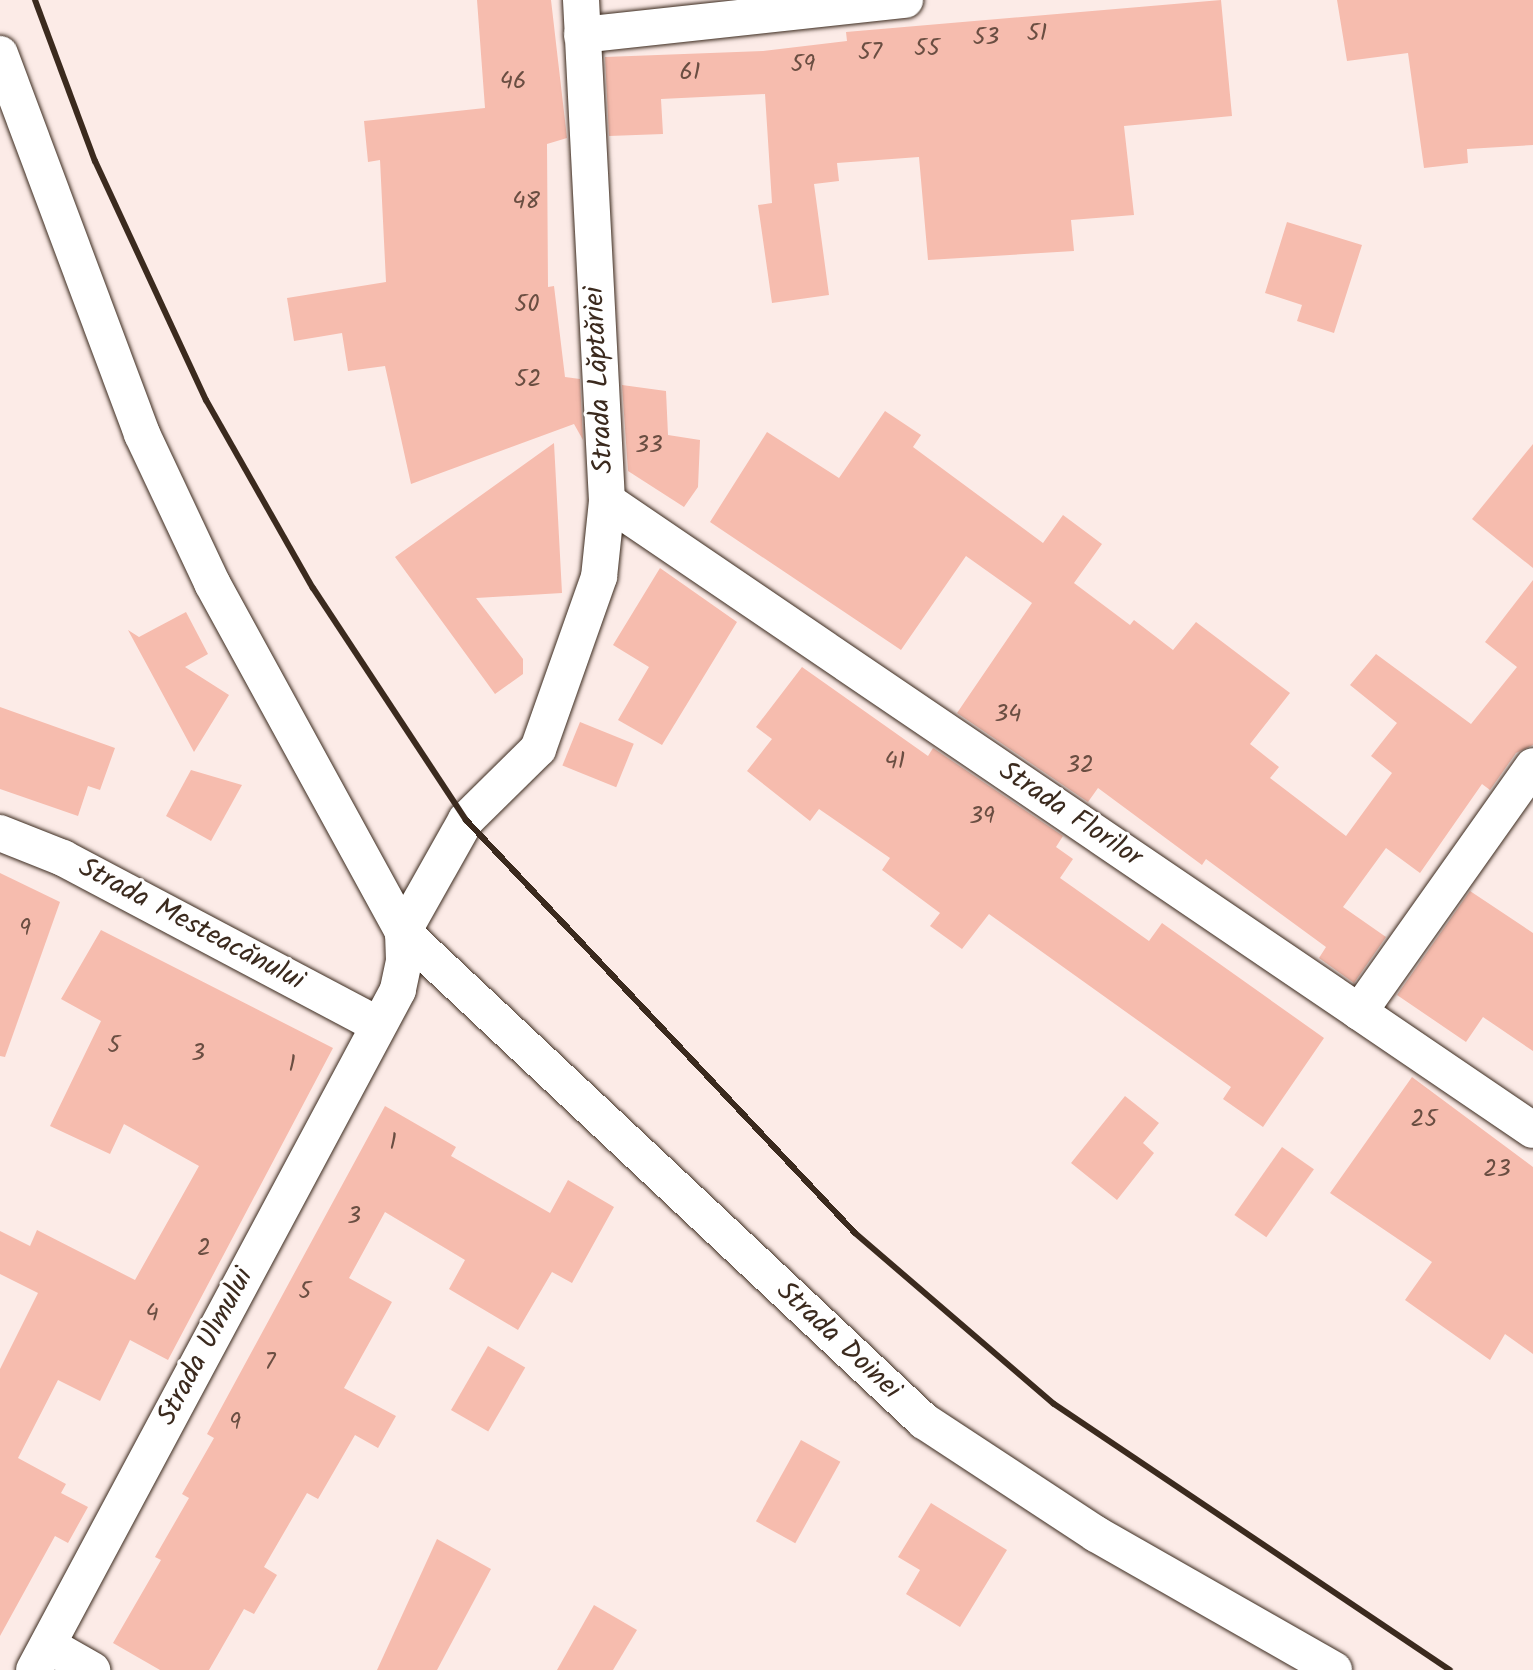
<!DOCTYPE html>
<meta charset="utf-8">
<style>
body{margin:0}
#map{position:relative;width:1533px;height:1670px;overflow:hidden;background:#fcebe7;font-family:Kalam,sans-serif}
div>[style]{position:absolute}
.building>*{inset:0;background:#f6bcae;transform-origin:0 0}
.roads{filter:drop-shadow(0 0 2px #3b2a1e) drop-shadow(0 0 2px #3b2a1e)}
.street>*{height:36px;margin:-18px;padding:0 18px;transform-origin:18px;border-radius:18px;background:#fff}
.rail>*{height:6px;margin:-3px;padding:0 3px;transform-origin:3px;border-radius:3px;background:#3b2a1e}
span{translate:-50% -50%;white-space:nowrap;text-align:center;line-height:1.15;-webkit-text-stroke:6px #fff;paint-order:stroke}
.number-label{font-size:24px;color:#6a4e42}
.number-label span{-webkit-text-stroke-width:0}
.street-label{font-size:28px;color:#3b2a1e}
</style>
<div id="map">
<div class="building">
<div style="clip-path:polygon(477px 0,551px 0,567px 138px,547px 144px,548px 287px,554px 286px,565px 377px,580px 379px,583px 440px,574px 424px,411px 484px,385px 366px,348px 371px,342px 333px,294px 341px,287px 298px,386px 282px,380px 160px,368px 162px,364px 121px,485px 108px)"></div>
<div style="clip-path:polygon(1221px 0,1232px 116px,1124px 126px,1134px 215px,1071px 220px,1074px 251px,928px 260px,919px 157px,837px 163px,839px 181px,814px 184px,829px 295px,772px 303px,758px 205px,772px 203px,765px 94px,661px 99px,663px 134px,609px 136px,605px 57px,763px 51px,847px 41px,846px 32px)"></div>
<div style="clip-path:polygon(1337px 0,1533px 0,1533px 145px,1467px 149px,1468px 163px,1424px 168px,1408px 53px,1347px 61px)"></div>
<div style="clip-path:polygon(1287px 222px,1362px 245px,1334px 333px,1297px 321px,1302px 305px,1265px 293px)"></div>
<div style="clip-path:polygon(622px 385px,666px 391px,668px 435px,700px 440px,698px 487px,684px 507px,628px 471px)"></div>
<div style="clip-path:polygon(885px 411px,921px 435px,913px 447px,1043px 543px,1063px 515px,1102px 544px,1074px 583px,1130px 625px,1134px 620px,1173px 650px,1196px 622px,1290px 693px,1250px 744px,1279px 767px,1270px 778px,1346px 836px,1392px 773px,1371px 756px,1397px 723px,1350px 685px,1376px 654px,1471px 724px,1517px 667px,1485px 642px,1533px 580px,1533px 745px,1516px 753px,1490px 790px,1482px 784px,1420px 873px,1386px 848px,1343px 907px,1386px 937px,1354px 983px,1319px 958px,1326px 947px,1206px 859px,1202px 865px,1098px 788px,1088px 802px,957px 713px,1032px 603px,966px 556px,901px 650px,710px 522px,767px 432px,839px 478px)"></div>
<div style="clip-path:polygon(554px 443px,562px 593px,476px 598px,523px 659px,523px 674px,495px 694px,395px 557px)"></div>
<div style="clip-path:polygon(1533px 444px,1533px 568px,1472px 519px)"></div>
<div style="clip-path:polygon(660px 568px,737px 622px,662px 745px,618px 720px,649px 667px,613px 645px)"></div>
<div style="clip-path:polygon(186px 612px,208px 654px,185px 667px,229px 695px,194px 752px,128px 630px,139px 637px)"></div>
<div style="clip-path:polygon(802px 667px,928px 756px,933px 748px,1063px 836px,1056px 847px,1073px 859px,1060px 878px,1149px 941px,1162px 923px,1324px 1038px,1263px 1127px,1223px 1099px,1231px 1087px,989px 914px,962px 949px,930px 926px,940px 913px,882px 870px,890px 858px,819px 809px,810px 821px,747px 771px,772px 739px,756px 727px)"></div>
<div style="clip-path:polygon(0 707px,115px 748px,100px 790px,88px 786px,78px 816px,0 789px)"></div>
<div style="left:580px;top:722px;width:58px;height:47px;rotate:22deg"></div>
<div style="clip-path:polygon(191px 770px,242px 785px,211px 841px,166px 816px)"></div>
<div style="clip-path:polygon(0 873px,60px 902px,5px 1057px,0 1056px)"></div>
<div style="clip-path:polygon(1470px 891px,1533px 933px,1533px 1051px,1483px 1017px,1466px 1042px,1397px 995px)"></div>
<div style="clip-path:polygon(101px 930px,333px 1048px,168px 1360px,130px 1340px,100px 1401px,58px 1380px,18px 1458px,66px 1484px,61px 1493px,88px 1507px,68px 1543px,55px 1536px,0 1636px,0 1369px,38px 1293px,0 1274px,0 1231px,30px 1246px,37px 1230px,135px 1280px,199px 1166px,124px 1124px,110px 1154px,50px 1126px,101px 1021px,61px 999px)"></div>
<div style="clip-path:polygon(1412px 1077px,1533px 1167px,1533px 1354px,1505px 1334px,1490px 1360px,1405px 1300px,1432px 1262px,1330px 1193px)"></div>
<div style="clip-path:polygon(1125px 1096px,1159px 1123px,1143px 1143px,1154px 1153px,1117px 1200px,1071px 1163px)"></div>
<div style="clip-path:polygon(385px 1106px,456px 1147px,451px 1156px,550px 1213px,568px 1180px,614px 1207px,572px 1283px,552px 1272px,518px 1330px,449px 1289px,465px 1260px,385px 1212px,349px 1278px,392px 1302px,344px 1388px,396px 1416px,378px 1448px,355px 1435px,318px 1499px,307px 1493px,264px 1567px,277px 1575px,254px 1614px,244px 1609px,209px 1670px,160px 1670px,113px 1643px,161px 1560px,155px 1557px,189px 1498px,182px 1494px,214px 1438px,207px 1434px)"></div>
<div style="left:1282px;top:1147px;width:39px;height:83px;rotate:35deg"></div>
<div style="left:488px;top:1346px;width:43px;height:74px;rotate:30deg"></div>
<div style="left:801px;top:1440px;width:45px;height:93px;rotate:29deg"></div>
<div style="clip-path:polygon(931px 1503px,1007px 1550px,960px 1627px,906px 1594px,920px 1570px,898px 1557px)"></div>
<div style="clip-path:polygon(437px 1539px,491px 1569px,437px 1670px,377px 1670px)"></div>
<div style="clip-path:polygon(594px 1605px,637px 1630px,613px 1670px,557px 1670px)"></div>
</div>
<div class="roads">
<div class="street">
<div style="left:581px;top:0;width:502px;rotate:87.03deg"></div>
<div style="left:607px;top:501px;width:76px;rotate:96deg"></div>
<div style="left:599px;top:577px;width:182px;rotate:109.5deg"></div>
<div style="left:538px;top:749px;width:101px;rotate:135.4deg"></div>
<div style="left:466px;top:820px;width:129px;rotate:119.4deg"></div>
<div style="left:403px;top:932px;width:715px;rotate:43.19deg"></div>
<div style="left:924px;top:1421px;width:206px;rotate:33.3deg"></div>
<div style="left:1096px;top:1534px;width:274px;rotate:29.7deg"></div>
<div style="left:582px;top:35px;width:325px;rotate:-6.2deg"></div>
<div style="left:0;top:54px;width:406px;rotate:69.5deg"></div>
<div style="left:142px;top:434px;width:165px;rotate:64.8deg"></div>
<div style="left:212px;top:583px;width:398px;rotate:61.3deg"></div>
<div style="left:403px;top:932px;width:29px;rotate:88deg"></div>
<div style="left:404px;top:961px;width:30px;rotate:102deg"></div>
<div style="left:398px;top:990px;width:771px;rotate:118.16deg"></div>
<div style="left:607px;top:501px;width:1119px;rotate:34.19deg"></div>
<div style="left:0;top:833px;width:68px;rotate:21.6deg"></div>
<div style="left:63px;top:858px;width:357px;rotate:27.9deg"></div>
<div style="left:1359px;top:1012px;width:301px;rotate:-54.7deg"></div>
<div style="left:48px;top:1645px;width:51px;rotate:29.6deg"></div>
</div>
</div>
<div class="rail">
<div style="left:35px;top:0;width:172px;rotate:69.6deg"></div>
<div style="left:95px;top:161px;width:264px;rotate:65.1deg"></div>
<div style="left:206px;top:400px;width:216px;rotate:60.4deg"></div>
<div style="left:313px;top:588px;width:278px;rotate:56.6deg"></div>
<div style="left:466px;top:820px;width:567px;rotate:46.71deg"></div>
<div style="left:855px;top:1233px;width:262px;rotate:40.7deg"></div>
<div style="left:1054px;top:1404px;width:477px;rotate:33.9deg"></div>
</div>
<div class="number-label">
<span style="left:1037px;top:34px">51</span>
<span style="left:986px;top:38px">53</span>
<span style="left:927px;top:49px">55</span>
<span style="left:870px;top:53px">57</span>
<span style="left:803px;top:65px">59</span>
<span style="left:690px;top:73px">61</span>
<span style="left:513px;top:82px">46</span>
<span style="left:526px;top:202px">48</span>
<span style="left:527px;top:305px">50</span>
<span style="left:528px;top:380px">52</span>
<span style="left:649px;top:446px">33</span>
<span style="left:1008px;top:715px">34</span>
<span style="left:895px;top:762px">41</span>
<span style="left:1080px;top:766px">32</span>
<span style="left:982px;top:817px">39</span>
<span style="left:25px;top:929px">9</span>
<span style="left:114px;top:1046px">5</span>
<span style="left:198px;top:1054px">3</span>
<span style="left:292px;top:1065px">1</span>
<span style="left:1424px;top:1120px">25</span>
<span style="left:393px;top:1143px">1</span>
<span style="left:1497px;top:1170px">23</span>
<span style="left:354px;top:1217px">3</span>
<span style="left:204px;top:1249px">2</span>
<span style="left:305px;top:1292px">5</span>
<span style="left:152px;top:1314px">4</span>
<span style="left:270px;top:1363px">7</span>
<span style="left:235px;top:1423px">9</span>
</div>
<div class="street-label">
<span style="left:600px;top:380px;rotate:-93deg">Strada Lăptăriei</span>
<span style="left:1070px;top:815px;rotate:34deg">Strada Florilor</span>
<span style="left:191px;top:925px;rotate:28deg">Strada Mesteacănului</span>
<span style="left:838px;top:1341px;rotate:43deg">Strada Doinei</span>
<span style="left:206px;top:1347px;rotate:-62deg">Strada Ulmului</span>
</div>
</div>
